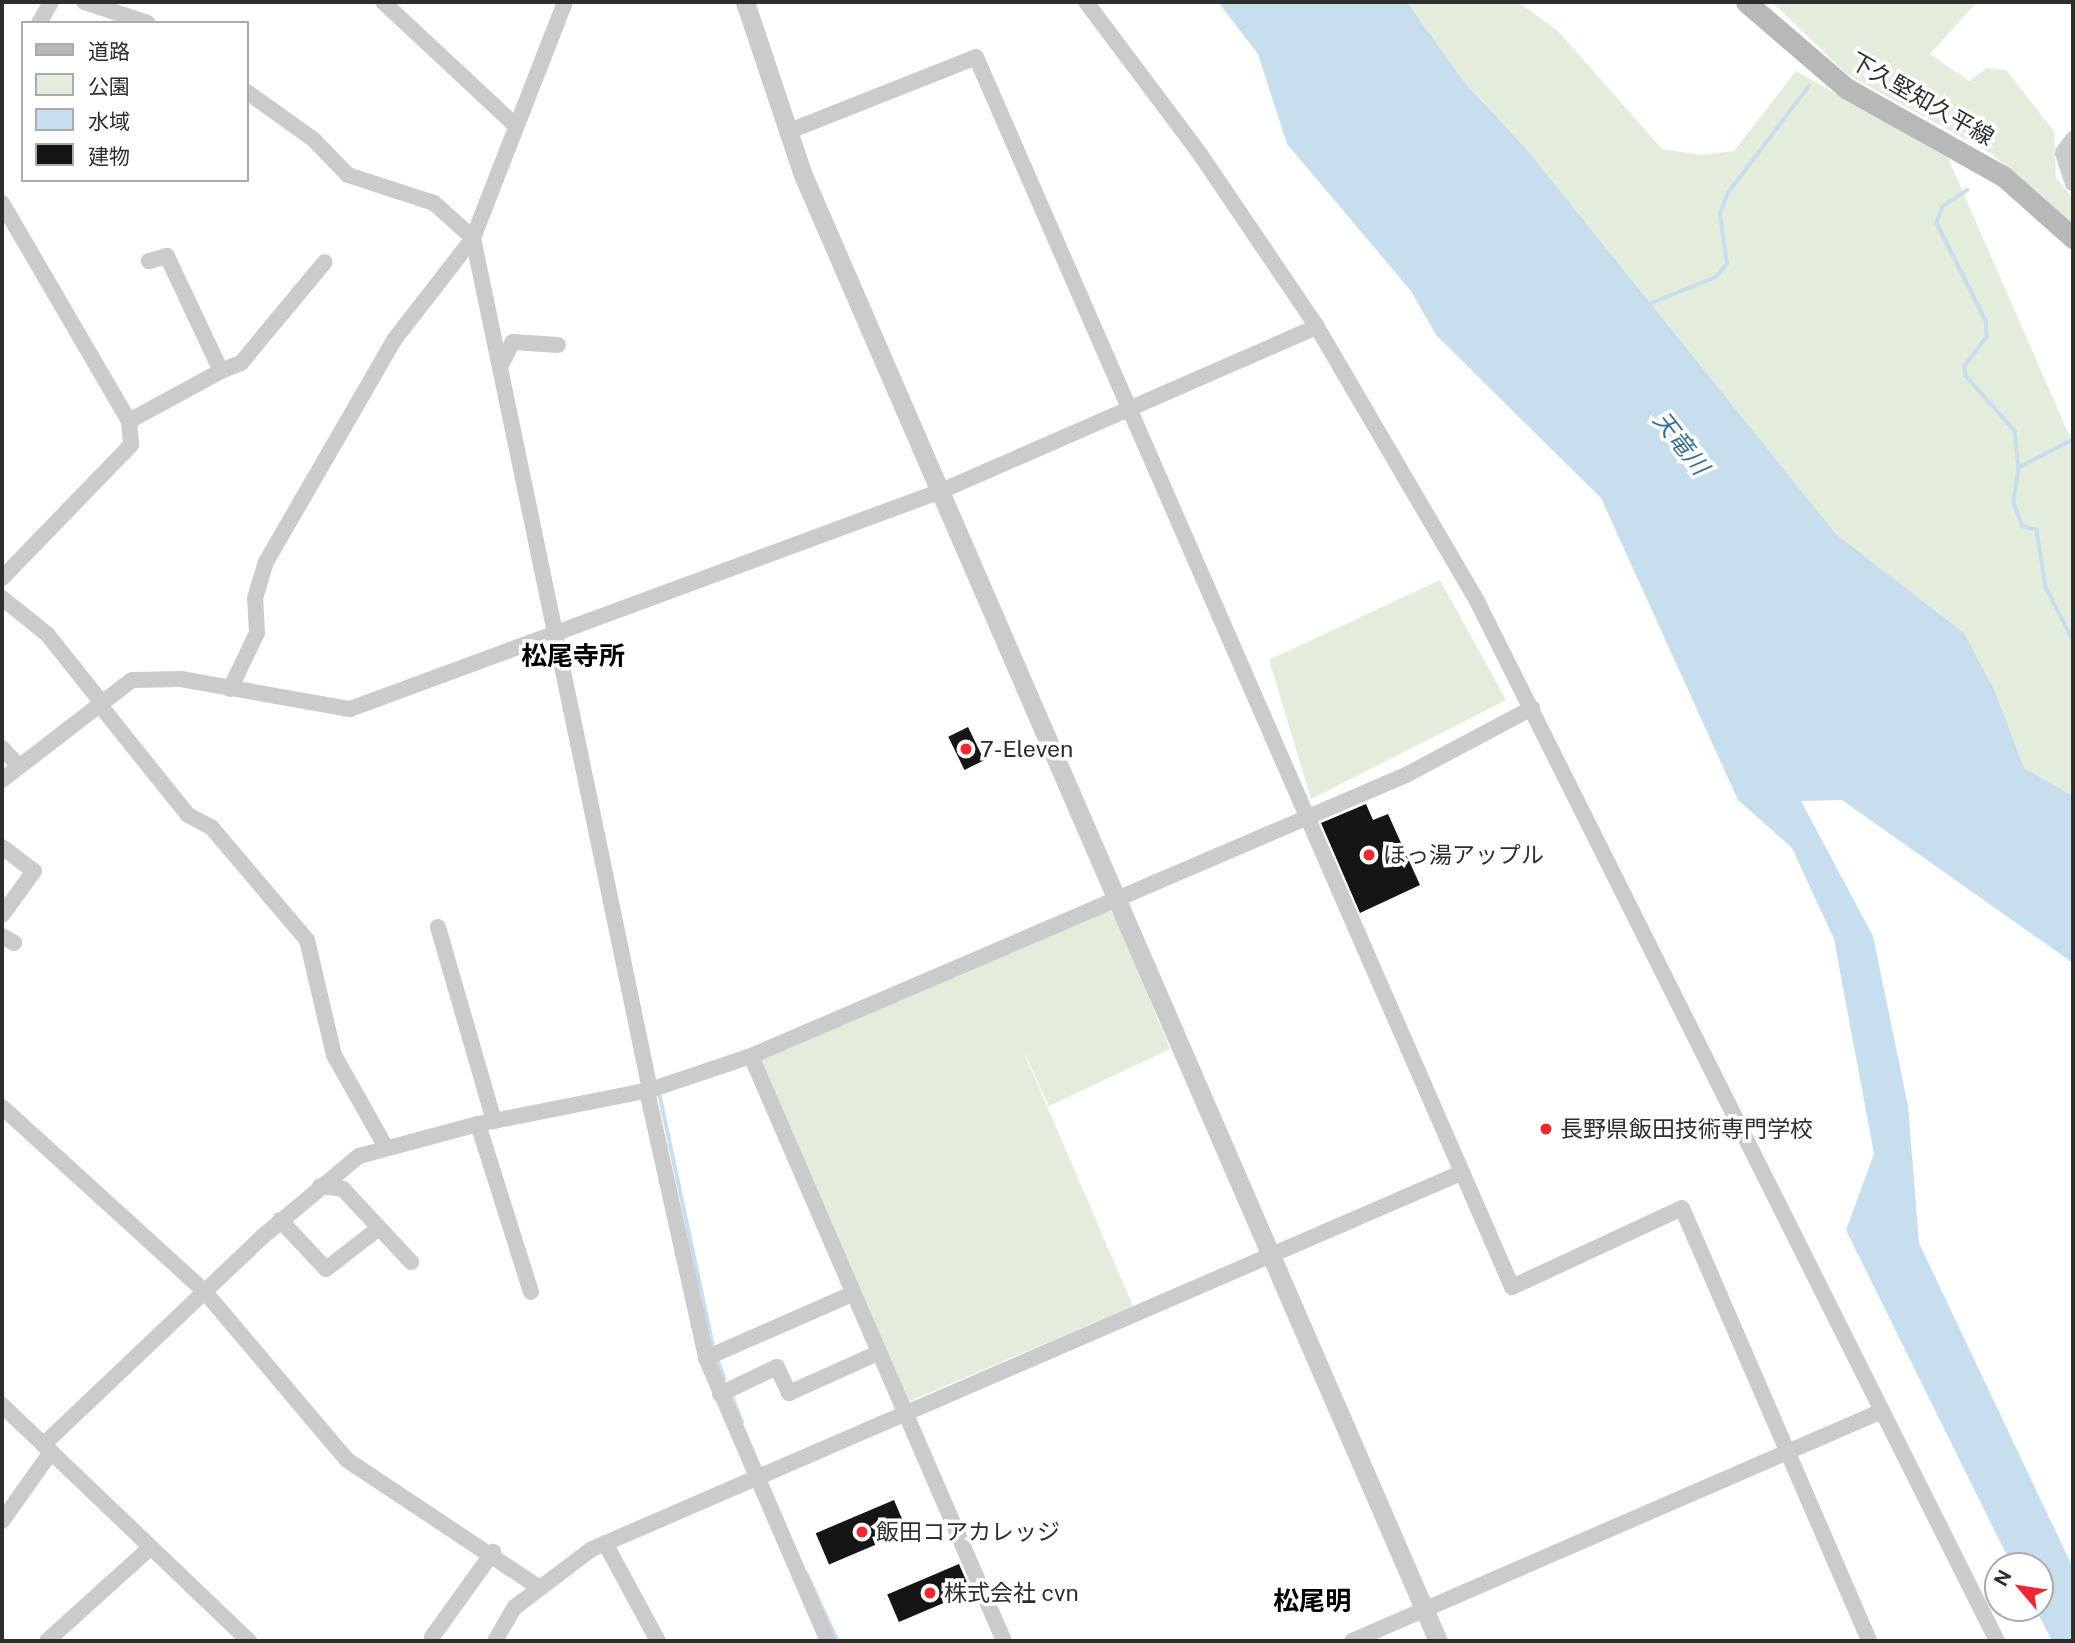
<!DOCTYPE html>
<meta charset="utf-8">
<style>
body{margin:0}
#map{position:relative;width:2075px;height:1643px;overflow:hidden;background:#fff;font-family:"Public Sans","Noto Sans JP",sans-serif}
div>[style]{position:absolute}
.green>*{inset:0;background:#e4eddb}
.water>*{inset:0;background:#c6deee}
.stream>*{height:3.5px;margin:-1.75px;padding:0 1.75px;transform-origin:1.75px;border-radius:1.75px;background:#c6deee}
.building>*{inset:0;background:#151515;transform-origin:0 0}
.minor>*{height:16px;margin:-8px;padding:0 8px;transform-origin:8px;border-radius:8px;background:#cbcbcb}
.tertiary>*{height:19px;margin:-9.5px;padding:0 9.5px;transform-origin:9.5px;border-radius:9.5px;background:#cbcbcb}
.secondary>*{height:21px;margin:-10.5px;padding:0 10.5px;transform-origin:10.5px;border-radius:10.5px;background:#b8b8b8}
.dots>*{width:19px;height:19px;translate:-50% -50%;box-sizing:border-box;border:4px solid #fff;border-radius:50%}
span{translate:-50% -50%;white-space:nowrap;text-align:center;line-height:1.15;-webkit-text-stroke:7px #fff;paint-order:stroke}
.street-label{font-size:23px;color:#2e2e2e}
.poi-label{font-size:23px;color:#2e2e2e}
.left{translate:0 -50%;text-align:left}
.water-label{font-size:24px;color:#387095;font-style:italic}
.quarter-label{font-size:26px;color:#000;font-weight:700}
.frame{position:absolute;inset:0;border:4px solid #2e2e2e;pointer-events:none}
.legend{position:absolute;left:21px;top:21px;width:228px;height:161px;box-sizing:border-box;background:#fff;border:2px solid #ababab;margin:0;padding:9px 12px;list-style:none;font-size:21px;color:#2e2e2e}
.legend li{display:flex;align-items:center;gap:14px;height:35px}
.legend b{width:35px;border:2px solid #ababab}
.north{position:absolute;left:1984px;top:1552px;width:70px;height:70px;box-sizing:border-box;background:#fff;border:2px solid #ababab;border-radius:50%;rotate:299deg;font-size:19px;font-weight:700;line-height:28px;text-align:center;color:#2e2e2e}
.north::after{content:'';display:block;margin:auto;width:24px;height:32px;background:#ef2735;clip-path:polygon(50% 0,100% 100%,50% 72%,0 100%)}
</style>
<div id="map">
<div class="green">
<div style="clip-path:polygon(1407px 2px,1518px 2px,1558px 31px,1662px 149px,1701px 155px,1734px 151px,1796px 71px,1948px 158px,2073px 444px,2073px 796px,2024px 768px,1995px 691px,1964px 633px,1836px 534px,1528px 151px,1465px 83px)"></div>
<div style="clip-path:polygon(1772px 2px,1977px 2px,1930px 54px,1969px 81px,1987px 68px,2006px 70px,2054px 131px,2056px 178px,2073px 198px,2073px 226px,1992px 154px,1848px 75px)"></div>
<div style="clip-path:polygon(1440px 580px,1506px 700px,1311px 799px,1269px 660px)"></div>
<div style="clip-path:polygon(1107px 910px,1115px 915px,1170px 1049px,1049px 1106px,1019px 1041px,1133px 1306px,908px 1402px,759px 1061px)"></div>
</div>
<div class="water">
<div style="clip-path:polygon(1218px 2px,1407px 2px,1465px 83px,1528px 151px,1836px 534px,1964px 633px,1995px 691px,2024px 768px,2073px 796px,2073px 963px,1842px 800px,1801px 801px,1873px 936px,1908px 1106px,1919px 1243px,2073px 1568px,2073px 1641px,2052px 1641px,2035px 1608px,2040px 1608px,2040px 1566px,2012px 1566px,1846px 1230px,1874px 1154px,1834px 939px,1792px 848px,1738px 800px,1601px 498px,1436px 335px,1411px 291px,1287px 144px,1258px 54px)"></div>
</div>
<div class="stream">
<div style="left:1968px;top:190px;width:30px;rotate:146deg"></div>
<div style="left:1943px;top:207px;width:17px;rotate:111deg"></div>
<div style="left:1937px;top:223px;width:110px;rotate:63.4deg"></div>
<div style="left:1986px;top:321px;width:16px;rotate:86deg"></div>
<div style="left:1987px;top:337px;width:36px;rotate:127deg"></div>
<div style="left:1965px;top:366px;width:10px;rotate:84deg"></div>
<div style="left:1966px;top:376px;width:74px;rotate:48.3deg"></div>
<div style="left:2015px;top:431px;width:37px;rotate:84deg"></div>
<div style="left:1644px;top:306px;width:78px;rotate:-21.9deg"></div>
<div style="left:1716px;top:277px;width:17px;rotate:-50deg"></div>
<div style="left:1727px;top:264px;width:50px;rotate:-98deg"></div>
<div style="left:1720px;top:214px;width:22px;rotate:-69deg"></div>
<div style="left:1728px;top:193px;width:134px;rotate:-52.9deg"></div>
<div style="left:2073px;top:440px;width:61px;rotate:152.6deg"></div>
<div style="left:2019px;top:468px;width:35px;rotate:98deg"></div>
<div style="left:2014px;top:503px;width:25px;rotate:69deg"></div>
<div style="left:2023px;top:526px;width:15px;rotate:16deg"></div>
<div style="left:2037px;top:530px;width:58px;rotate:81deg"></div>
<div style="left:2046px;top:587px;width:59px;rotate:63deg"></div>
<div style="left:660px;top:1095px;width:255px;rotate:78deg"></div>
<div style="left:718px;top:1360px;width:20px;rotate:70deg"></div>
<div style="left:733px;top:1398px;width:26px;rotate:69deg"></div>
<div style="left:807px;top:1574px;width:74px;rotate:65.2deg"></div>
</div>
<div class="building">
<div style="left:968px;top:727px;width:37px;height:22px;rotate:64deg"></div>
<div style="clip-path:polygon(1366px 804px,1373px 820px,1388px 814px,1420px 885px,1360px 913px,1321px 823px)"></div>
<div style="left:894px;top:1500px;width:34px;height:85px;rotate:67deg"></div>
<div style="left:959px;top:1564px;width:30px;height:78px;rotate:67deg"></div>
</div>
<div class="minor">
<div style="left:84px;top:2px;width:67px;rotate:18.2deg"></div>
<div style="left:383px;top:2px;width:182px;rotate:43deg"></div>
<div style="left:1086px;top:2px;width:190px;rotate:53.1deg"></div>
<div style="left:1200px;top:154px;width:209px;rotate:55.9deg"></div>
<div style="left:1317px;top:327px;width:320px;rotate:59.7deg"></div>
<div style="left:1478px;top:603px;width:1161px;rotate:63.43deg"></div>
<div style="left:39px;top:23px;width:24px;rotate:-60deg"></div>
<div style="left:247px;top:92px;width:81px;rotate:35.5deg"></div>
<div style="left:313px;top:139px;width:50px;rotate:45.8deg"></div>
<div style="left:348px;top:175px;width:90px;rotate:18deg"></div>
<div style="left:434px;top:203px;width:52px;rotate:41.9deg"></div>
<div style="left:473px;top:238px;width:870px;rotate:78.26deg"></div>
<div style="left:787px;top:132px;width:203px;rotate:-21.6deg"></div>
<div style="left:976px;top:57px;width:1342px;rotate:66.45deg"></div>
<div style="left:1512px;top:1287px;width:187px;rotate:-24.9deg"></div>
<div style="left:1682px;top:1208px;width:472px;rotate:66.6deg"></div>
<div style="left:2073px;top:139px;width:17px;rotate:126deg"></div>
<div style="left:2063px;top:153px;width:32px;rotate:72deg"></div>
<div style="left:2px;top:203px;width:252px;rotate:59.8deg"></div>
<div style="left:129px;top:421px;width:24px;rotate:85deg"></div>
<div style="left:131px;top:445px;width:185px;rotate:134.1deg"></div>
<div style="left:500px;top:367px;width:28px;rotate:-63deg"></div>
<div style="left:513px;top:342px;width:45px;rotate:3.8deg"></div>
<div style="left:221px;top:371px;width:22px;rotate:-22deg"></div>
<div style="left:241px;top:363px;width:131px;rotate:-50.3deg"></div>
<div style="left:129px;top:421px;width:105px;rotate:-28.5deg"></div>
<div style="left:221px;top:371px;width:127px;rotate:-115.2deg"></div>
<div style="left:167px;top:256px;width:19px;rotate:164deg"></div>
<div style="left:2px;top:598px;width:58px;rotate:38.7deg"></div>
<div style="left:47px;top:634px;width:87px;rotate:51.5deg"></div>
<div style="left:230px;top:689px;width:62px;rotate:-64.3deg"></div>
<div style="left:257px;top:633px;width:35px;rotate:-93deg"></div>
<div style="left:255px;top:598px;width:38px;rotate:-73deg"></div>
<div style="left:266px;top:562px;width:256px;rotate:-60deg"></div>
<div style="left:394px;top:340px;width:129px;rotate:-52.2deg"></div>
<div style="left:473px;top:238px;width:253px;rotate:-68.7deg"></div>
<div style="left:99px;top:704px;width:142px;rotate:51.3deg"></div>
<div style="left:188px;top:815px;width:27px;rotate:28deg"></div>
<div style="left:212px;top:828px;width:147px;rotate:49.7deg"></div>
<div style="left:307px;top:940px;width:118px;rotate:76.8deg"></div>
<div style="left:334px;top:1055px;width:104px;rotate:60.7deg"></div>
<div style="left:2px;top:748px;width:23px;rotate:47deg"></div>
<div style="left:2px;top:780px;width:164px;rotate:-37.6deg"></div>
<div style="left:132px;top:680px;width:49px;rotate:-1.2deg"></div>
<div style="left:181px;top:679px;width:172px;rotate:10.1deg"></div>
<div style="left:350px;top:709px;width:630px;rotate:-20.25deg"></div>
<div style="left:941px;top:491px;width:410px;rotate:-23.6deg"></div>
<div style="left:2px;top:847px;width:40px;rotate:37deg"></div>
<div style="left:34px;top:871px;width:54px;rotate:126deg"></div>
<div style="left:438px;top:927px;width:202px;rotate:73.9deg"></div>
<div style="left:2px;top:936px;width:14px;rotate:30deg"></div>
<div style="left:751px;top:1056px;width:637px;rotate:66.61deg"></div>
<div style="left:647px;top:1091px;width:273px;rotate:77.5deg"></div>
<div style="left:706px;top:1358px;width:308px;rotate:66.7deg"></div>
<div style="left:2px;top:1107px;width:275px;rotate:42.3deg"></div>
<div style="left:205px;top:1292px;width:220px;rotate:49.8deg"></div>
<div style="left:347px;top:1460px;width:229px;rotate:33.6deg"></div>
<div style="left:478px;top:1124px;width:176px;rotate:72.5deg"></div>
<div style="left:320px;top:1186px;width:23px;rotate:7deg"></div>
<div style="left:343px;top:1189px;width:100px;rotate:47deg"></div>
<div style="left:280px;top:1220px;width:67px;rotate:46.8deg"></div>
<div style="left:326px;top:1269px;width:67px;rotate:-37.7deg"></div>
<div style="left:706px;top:1358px;width:159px;rotate:-23.7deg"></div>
<div style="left:720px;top:1394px;width:63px;rotate:-25.3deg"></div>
<div style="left:777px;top:1367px;width:29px;rotate:65deg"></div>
<div style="left:789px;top:1393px;width:98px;rotate:-24.2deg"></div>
<div style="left:2px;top:1405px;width:342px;rotate:43.7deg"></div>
<div style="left:43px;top:1445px;width:302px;rotate:-43.5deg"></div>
<div style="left:262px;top:1237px;width:126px;rotate:-39.9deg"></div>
<div style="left:359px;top:1156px;width:123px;rotate:-15.1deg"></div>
<div style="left:478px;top:1124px;width:175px;rotate:-11.2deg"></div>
<div style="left:650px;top:1090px;width:107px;rotate:-18.6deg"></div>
<div style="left:751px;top:1056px;width:713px;rotate:-23.22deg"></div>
<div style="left:1406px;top:775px;width:143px;rotate:-28deg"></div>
<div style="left:2px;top:1521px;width:85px;rotate:-54.6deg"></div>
<div style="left:605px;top:1543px;width:111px;rotate:61.6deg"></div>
<div style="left:432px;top:1637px;width:105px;rotate:-54.3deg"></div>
<div style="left:47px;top:1641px;width:139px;rotate:-42.1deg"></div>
<div style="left:495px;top:1641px;width:39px;rotate:-60deg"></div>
<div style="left:515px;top:1607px;width:96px;rotate:-37deg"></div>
<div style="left:592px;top:1549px;width:947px;rotate:-23.4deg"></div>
<div style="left:1352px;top:1641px;width:578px;rotate:-23.46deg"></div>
</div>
<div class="tertiary">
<div style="left:745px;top:2px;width:182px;rotate:71.5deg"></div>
<div style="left:803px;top:175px;width:1598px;rotate:66.58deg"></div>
</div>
<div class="secondary">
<div style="left:1746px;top:2px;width:132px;rotate:40.7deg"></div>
<div style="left:1846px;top:88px;width:180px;rotate:29.3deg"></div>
<div style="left:2003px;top:176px;width:94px;rotate:41.5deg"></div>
</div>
<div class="dots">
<div style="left:966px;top:749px;background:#ef2735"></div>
<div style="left:1369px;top:855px;background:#ef2735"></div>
<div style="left:1546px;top:1129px;background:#ef2735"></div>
<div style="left:862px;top:1532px;background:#ef2735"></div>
<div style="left:930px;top:1593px;background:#ef2735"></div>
</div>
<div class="street-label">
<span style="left:1922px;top:99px;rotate:30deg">下久堅知久平線</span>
</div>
<div class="poi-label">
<span class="left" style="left:980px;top:749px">7-Eleven</span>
<span class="left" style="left:1383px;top:855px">ほっ湯アップル</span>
<span class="left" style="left:1560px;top:1129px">長野県飯田技術専門学校</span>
<span class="left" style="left:876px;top:1532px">飯田コアカレッジ</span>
<span class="left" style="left:944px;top:1593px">株式会社 cvn</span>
</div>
<div class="water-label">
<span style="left:1681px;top:443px;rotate:52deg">天竜川</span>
</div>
<div class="quarter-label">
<span style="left:573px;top:656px">松尾寺所</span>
<span style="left:1312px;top:1601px">松尾明</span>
</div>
<div class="frame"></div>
<ul class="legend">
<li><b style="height:9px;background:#b8b8b8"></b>道路</li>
<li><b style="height:19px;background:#e4eddb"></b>公園</li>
<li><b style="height:19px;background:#c6deee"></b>水域</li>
<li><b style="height:19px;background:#151515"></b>建物</li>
</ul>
<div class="north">N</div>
</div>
